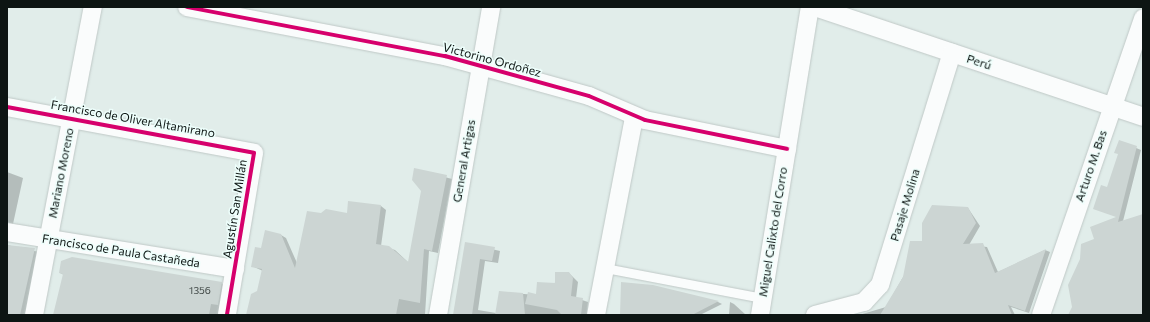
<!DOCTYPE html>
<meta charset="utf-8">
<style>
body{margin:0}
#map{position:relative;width:1150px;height:322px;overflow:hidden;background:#e1edea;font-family:Commissioner,sans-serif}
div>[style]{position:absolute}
.shadow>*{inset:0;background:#0003}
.building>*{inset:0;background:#ccd5d3}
.roads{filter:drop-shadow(0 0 1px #bfc8c6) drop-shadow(0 0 1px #bfc8c6)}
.lane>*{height:9px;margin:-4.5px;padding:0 4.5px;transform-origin:4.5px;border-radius:4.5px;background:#fafcfc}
.street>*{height:18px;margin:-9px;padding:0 9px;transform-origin:9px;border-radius:9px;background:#fafcfc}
.cycleway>*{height:4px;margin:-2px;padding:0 2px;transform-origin:2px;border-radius:2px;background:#d6006c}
span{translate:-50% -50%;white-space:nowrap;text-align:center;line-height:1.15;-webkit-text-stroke:3px #edfefb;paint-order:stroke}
.number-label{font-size:10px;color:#3f4745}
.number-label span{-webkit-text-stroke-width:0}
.street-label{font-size:12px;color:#0d1513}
.frame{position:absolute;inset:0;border:8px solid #0d1513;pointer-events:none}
</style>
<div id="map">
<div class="shadow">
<div style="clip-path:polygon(1119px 141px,1141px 150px,1123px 221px,1143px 215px,1143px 315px,1073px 315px,1117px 217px,1108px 189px,1119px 155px)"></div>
<div style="clip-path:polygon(415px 169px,452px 179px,438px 253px,429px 251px,425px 315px,247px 315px,258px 292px,263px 271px,252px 266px,261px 249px,281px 235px,286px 238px,297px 263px,321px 214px,348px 215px,381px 206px,386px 210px,381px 246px,395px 250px,409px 263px,422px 191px)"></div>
<div style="clip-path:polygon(7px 172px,23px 178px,13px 224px,7px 222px)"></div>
<div style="clip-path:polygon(968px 208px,980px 226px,969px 245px,987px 247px,998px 272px,1045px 250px,1050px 252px,1029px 313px,1011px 307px,1015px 315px,859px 315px,886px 307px,923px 242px)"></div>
<div style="clip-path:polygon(466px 243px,500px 251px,498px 263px,485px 261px,478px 310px,496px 313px,500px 292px,537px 295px,569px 273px,578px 282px,576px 298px,588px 302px,587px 315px,455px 315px)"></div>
<div style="clip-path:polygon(7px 245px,39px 252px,26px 315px,7px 315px)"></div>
<div style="clip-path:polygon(60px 273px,221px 283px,227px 287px,223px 315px,54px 315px,64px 275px)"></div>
<div style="clip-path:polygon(653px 286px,718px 302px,722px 304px,700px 315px,620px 315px)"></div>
<div style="clip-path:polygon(730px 302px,734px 304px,746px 315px,729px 315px)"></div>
</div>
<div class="building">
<div style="clip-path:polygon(1119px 140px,1137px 146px,1118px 222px,1143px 214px,1143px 315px,1068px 315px,1072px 307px,1068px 285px,1080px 259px,1081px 244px,1094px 239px,1090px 227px,1116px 217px,1093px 209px,1101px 185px,1107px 187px,1118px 154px,1114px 153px)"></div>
<div style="clip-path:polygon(414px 168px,447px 175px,432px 251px,424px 249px,420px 303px,399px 299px,396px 315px,246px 315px,251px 294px,257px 291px,262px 269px,251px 267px,255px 247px,261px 248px,265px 230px,281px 234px,295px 268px,307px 211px,321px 213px,326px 209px,347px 213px,348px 201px,381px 205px,376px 244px,389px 246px,408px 262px,421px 191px,412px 180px)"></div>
<div style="clip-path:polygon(932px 205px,968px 207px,976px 223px,963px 244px,983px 243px,995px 273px,1046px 249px,1025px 311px,1008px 305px,1012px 315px,880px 315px,903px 277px,910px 241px,922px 241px,922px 223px)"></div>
<div style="clip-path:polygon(465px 242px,495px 247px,492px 261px,480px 259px,472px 315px,453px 315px)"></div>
<div style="clip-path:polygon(7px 245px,35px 248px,20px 315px,7px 315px)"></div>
<div style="clip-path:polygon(72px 257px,222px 282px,218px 305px,211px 304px,209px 315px,53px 315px,63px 274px,59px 273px,61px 261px)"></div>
<div style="clip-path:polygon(555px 272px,569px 272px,573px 278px,571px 296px,583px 298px,581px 315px,561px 314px,557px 310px,525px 304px,528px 292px,536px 294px,537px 282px,555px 283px)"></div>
<div style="clip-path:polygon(621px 282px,653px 285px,719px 301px,692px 315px,620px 315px)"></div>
<div style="clip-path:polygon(499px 291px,523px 293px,525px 315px,495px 315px)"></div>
</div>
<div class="roads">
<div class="lane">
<div style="left:605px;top:268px;width:161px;rotate:10.8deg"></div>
</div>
<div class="street">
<div style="left:187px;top:7px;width:263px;rotate:10.8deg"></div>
<div style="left:445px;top:56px;width:149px;rotate:15.5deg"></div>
<div style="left:589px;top:96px;width:61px;rotate:23.2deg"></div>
<div style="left:645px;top:120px;width:145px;rotate:11.5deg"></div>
<div style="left:815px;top:7px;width:346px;rotate:18.5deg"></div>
<div style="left:7px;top:107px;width:251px;rotate:10.5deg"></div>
<div style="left:254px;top:153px;width:164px;rotate:99.5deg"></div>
<div style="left:7px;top:232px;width:231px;rotate:9.2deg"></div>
<div style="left:34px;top:315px;width:314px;rotate:-79.2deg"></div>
<div style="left:438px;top:315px;width:313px;rotate:-80.2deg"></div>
<div style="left:596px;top:315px;width:202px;rotate:-79.1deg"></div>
<div style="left:760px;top:315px;width:312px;rotate:-80.8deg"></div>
<div style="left:815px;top:315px;width:51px;rotate:-14.9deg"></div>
<div style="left:864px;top:302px;width:23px;rotate:-47deg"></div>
<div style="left:880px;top:285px;width:243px;rotate:-72.8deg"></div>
<div style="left:1041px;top:315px;width:314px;rotate:-71deg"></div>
</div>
</div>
<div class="cycleway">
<div style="left:187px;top:7px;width:263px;rotate:10.8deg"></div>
<div style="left:445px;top:56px;width:149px;rotate:15.5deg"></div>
<div style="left:589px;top:96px;width:61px;rotate:23.2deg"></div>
<div style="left:645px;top:120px;width:145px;rotate:11.5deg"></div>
<div style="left:7px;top:107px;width:251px;rotate:10.5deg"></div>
<div style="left:254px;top:153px;width:164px;rotate:99.5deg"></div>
</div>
<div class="number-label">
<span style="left:200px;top:291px">1356</span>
</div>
<div class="street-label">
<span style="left:492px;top:60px;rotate:15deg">Victorino Ordoñez</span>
<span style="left:979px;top:62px;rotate:18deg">Perú</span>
<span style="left:133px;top:119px;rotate:10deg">Francisco de Oliver Altamirano</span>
<span style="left:464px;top:161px;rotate:-80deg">General Artigas</span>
<span style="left:1091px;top:166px;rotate:-71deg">Arturo M. Bas</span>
<span style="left:61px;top:173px;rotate:-79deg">Mariano Moreno</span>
<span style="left:905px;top:205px;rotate:-73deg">Pasaje Molina</span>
<span style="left:235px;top:209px;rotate:-81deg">Agustín San Millán</span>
<span style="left:773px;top:232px;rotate:-81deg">Miguel Calixto del Corro</span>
<span style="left:121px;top:251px;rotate:9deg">Francisco de Paula Castañeda</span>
</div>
<div class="frame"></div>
</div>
